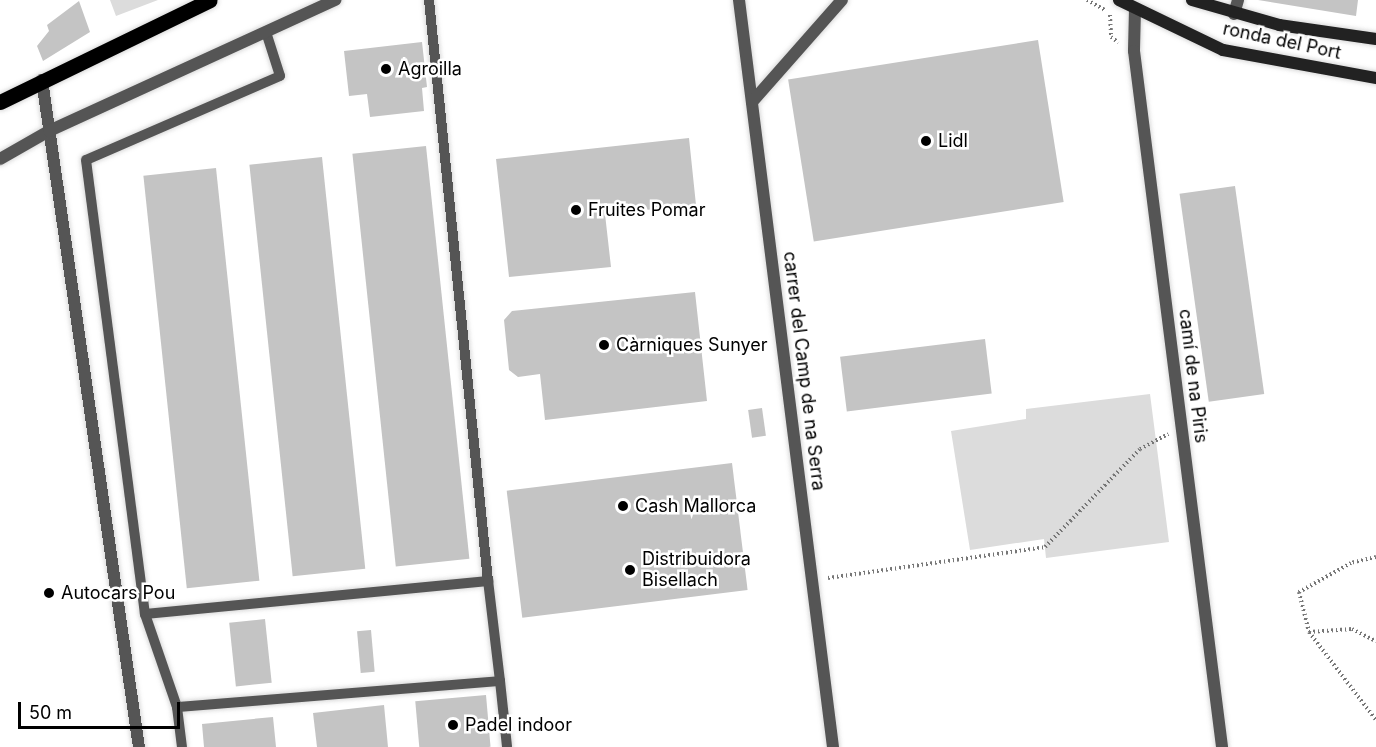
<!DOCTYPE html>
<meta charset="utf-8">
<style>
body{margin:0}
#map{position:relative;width:1376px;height:747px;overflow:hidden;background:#fff;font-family:Inter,sans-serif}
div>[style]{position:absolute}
.green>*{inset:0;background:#dcdcdc}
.building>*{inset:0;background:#c4c4c4;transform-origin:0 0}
.path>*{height:4px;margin-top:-2px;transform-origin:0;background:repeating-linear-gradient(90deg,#777 0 1.5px,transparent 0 4.5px)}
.roads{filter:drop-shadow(0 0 2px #dbdbdb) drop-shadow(0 0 2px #dbdbdb)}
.lane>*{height:10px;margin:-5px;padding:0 5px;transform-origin:5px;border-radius:5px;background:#555}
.street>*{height:12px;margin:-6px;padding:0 6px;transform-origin:6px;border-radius:6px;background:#555}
.secondary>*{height:12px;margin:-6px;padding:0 6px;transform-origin:6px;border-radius:6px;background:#222}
.primary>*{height:15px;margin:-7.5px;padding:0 7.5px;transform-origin:7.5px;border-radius:7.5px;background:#000}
.dots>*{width:16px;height:16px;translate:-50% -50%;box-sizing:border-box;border:3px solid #fff;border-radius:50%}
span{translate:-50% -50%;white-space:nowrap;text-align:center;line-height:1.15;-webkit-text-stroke:5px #fff;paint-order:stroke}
.street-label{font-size:18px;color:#000}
.poi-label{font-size:18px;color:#000}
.left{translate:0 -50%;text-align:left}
.scale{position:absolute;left:18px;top:702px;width:162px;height:27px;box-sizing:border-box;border:3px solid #000;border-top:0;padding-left:8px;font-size:18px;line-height:21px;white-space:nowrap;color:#000;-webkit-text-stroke:4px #fff;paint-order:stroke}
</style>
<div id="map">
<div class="green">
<div style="clip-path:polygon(110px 0,158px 0,116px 16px)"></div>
<div style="clip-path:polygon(1150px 394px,1169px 542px,1046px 558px,1044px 539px,970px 550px,951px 431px,1026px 419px,1026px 409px)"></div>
</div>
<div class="building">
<div style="clip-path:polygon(1258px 0,1358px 0,1356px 16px)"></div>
<div style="clip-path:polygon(79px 1px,90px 32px,43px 61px,37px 46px,49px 31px,47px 25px)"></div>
<div style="left:1038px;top:40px;width:164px;height:253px;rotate:81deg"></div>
<div style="clip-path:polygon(422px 42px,427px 87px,422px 88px,424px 111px,370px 117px,367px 94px,349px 96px,344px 51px)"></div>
<div style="clip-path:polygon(689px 138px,696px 205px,605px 214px,611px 267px,509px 277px,496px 159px)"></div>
<div style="left:426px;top:146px;width:415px;height:74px;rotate:84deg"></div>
<div style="left:322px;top:157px;width:414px;height:73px;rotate:84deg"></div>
<div style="left:216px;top:168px;width:415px;height:73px;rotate:84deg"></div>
<div style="left:1235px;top:186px;width:210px;height:56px;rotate:82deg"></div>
<div style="clip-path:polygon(695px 292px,707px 401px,545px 420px,540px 374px,518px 377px,509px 370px,504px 320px,512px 311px)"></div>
<div style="left:985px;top:339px;width:55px;height:146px;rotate:83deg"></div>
<div style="left:762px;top:408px;width:28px;height:14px;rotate:82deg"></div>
<div style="left:732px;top:463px;width:128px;height:227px;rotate:83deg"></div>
<div style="left:265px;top:619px;width:64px;height:36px;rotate:84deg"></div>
<div style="left:371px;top:630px;width:42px;height:14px;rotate:85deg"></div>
<div style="left:486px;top:695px;width:52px;height:71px;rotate:85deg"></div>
<div style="clip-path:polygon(384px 705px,388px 747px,317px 747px,313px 713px)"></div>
<div style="clip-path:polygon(273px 717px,276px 747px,204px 747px,202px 724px)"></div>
</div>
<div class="path">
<div style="left:1087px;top:0;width:21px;rotate:29deg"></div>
<div style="left:1110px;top:15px;width:22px;rotate:87deg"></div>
<div style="left:1111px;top:37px;width:9px;rotate:36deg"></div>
<div style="left:1376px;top:557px;width:26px;rotate:167deg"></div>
<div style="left:1351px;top:563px;width:60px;rotate:150.9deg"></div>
<div style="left:1299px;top:592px;width:41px;rotate:76deg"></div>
<div style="left:1309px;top:632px;width:111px;rotate:52.7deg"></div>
<div style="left:828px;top:578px;width:219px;rotate:-8.1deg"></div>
<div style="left:1045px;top:547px;width:136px;rotate:-45.9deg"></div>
<div style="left:1140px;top:449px;width:32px;rotate:-28deg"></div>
<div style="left:1309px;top:632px;width:43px;rotate:-4deg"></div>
<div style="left:1352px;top:629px;width:27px;rotate:27deg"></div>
</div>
<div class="roads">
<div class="lane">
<div style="left:266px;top:32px;width:46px;rotate:72.3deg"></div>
<div style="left:280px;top:76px;width:211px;rotate:156.6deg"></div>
<div style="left:86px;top:160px;width:458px;rotate:82.6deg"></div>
<div style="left:145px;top:614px;width:345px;rotate:-5.5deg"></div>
<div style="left:488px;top:581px;width:584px;rotate:-95.8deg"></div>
<div style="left:145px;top:614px;width:98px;rotate:71deg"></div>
<div style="left:177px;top:707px;width:324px;rotate:-4.6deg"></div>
<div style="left:500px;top:681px;width:101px;rotate:-96.8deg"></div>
<div style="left:500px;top:681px;width:66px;rotate:83.9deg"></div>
<div style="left:177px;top:707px;width:40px;rotate:82.9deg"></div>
</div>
<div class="street">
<div style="left:739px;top:0;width:753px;rotate:82.83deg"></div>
<div style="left:1135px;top:9px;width:42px;rotate:91.4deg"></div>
<div style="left:1134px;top:51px;width:702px;rotate:82.79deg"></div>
<div style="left:1234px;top:14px;width:15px;rotate:-74deg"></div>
<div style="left:42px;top:80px;width:674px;rotate:81.73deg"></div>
<div style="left:752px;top:102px;width:136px;rotate:-48.6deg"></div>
<div style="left:0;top:159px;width:56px;rotate:-29.7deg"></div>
<div style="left:49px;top:131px;width:315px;rotate:-24.6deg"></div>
</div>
<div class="secondary">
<div style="left:1119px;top:0;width:115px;rotate:25.7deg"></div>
<div style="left:1223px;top:50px;width:156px;rotate:10.4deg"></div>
<div style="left:1192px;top:0;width:91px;rotate:16deg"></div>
<div style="left:1279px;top:25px;width:98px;rotate:8.2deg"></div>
</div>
<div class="primary">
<div style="left:0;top:102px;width:233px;rotate:-25.9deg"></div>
</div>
</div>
<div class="dots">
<div style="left:386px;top:69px;background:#000"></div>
<div style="left:926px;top:141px;background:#000"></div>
<div style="left:576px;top:210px;background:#000"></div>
<div style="left:604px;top:345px;background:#000"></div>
<div style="left:623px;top:506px;background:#000"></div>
<div style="left:630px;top:570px;background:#000"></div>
<div style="left:49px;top:593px;background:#000"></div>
<div style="left:453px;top:725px;background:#000"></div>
</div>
<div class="street-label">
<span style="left:1282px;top:41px;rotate:12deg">ronda del Port</span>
<span style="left:804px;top:371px;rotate:83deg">carrer del Camp de na Serra</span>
<span style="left:1193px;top:376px;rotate:83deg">camí de na Piris</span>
</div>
<div class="poi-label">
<span class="left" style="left:398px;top:69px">Agroilla</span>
<span class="left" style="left:938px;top:141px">Lidl</span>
<span class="left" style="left:588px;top:210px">Fruites Pomar</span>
<span class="left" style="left:616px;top:345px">Càrniques Sunyer</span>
<span class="left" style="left:635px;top:506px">Cash Mallorca</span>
<span class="left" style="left:642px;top:570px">Distribuidora<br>Bisellach</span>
<span class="left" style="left:61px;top:593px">Autocars Pou</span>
<span class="left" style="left:465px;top:725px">Padel indoor</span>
</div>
<div class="scale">50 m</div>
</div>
